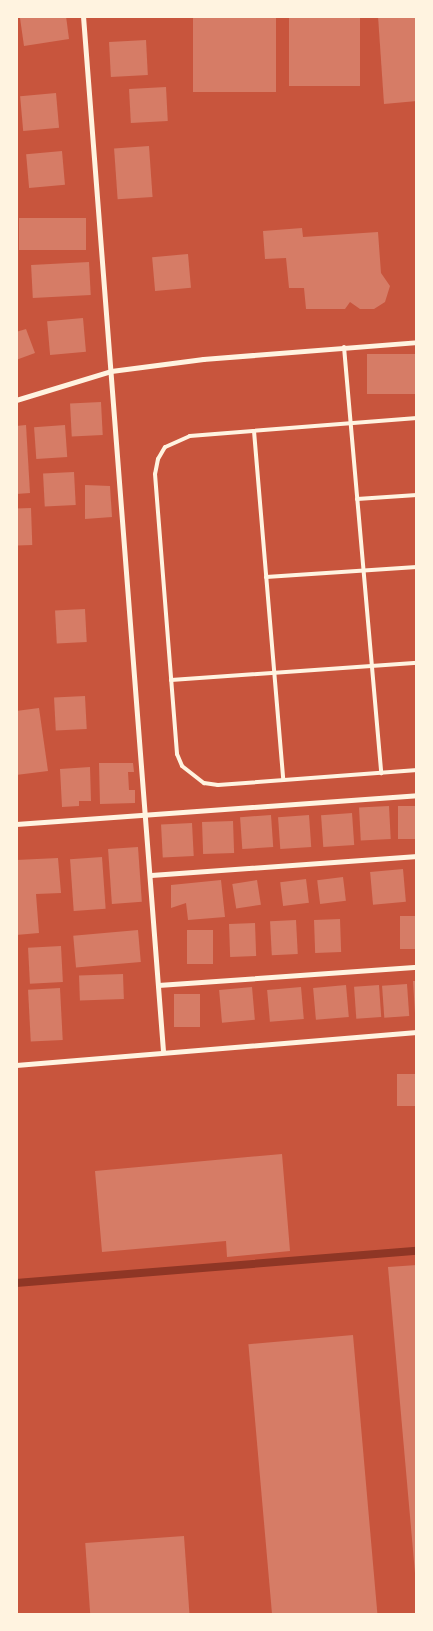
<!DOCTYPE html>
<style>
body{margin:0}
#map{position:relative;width:433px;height:1631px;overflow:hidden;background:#c8553d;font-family:"IBM Plex Sans",sans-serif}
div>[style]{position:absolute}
.stream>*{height:8px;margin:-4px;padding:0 4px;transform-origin:4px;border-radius:4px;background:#8f3625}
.building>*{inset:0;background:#d67c66;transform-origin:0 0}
.service>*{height:4px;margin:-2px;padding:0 2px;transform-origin:2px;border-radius:2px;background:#fff3e0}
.minor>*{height:5px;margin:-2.5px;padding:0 2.5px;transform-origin:2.5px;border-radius:2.5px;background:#fff3e0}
span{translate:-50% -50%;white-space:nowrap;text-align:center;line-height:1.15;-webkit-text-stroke:5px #fff3e0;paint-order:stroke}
.frame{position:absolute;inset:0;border:18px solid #fff3e0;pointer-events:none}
</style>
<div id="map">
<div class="stream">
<div style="left:16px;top:1283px;width:402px;rotate:-4.6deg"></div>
</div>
<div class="building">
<div style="clip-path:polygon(32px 16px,66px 16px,69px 39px,24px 46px,20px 18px)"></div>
<div style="left:193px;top:16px;width:83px;height:76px"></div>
<div style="left:289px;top:16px;width:71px;height:70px"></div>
<div style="clip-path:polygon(378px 16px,417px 16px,417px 101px,384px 104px)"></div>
<div style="left:146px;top:40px;width:35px;height:37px;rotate:87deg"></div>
<div style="left:166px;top:87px;width:34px;height:37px;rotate:87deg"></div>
<div style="left:56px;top:93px;width:35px;height:36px;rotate:85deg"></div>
<div style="left:149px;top:146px;width:51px;height:35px;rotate:86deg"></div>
<div style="left:62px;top:151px;width:34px;height:36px;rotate:85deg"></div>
<div style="left:86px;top:218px;width:32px;height:67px;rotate:90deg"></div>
<div style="clip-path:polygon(302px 228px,303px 237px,378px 232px,381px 273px,390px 286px,385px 302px,374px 309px,360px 309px,350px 302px,345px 309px,306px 309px,304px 288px,289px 288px,286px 258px,265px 259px,263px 231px)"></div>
<div style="left:188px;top:254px;width:34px;height:36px;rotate:85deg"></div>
<div style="left:89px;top:262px;width:33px;height:58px;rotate:87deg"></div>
<div style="left:83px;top:318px;width:34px;height:36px;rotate:85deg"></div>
<div style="clip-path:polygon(26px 329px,35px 353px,16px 360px,16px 332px)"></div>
<div style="left:417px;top:354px;width:40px;height:50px;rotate:90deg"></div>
<div style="left:101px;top:402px;width:33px;height:31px;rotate:87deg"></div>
<div style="clip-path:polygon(26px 425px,30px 493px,16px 494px,16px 426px)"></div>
<div style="left:65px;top:425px;width:32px;height:31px;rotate:86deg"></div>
<div style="left:74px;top:472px;width:33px;height:31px;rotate:87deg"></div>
<div style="clip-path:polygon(85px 485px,110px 486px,112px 517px,85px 519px)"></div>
<div style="left:31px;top:508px;width:37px;height:15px;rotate:88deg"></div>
<div style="left:85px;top:609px;width:33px;height:30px;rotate:87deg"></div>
<div style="left:85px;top:696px;width:33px;height:31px;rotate:87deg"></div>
<div style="clip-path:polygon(39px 708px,48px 771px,16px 775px,16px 711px)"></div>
<div style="clip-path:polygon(99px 763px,133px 763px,134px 772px,128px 772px,129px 790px,135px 790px,135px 803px,100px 804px)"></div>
<div style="clip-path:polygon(90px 767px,91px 801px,79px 801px,79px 806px,62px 807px,60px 769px)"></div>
<div style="left:389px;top:806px;width:33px;height:30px;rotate:87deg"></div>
<div style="left:417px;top:806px;width:33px;height:19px;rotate:90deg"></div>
<div style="left:352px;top:813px;width:32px;height:31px;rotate:86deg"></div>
<div style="left:271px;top:815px;width:32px;height:31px;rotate:86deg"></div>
<div style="left:309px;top:815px;width:32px;height:31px;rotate:86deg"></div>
<div style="left:233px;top:821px;width:32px;height:31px;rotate:88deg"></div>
<div style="left:192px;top:823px;width:33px;height:31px;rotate:87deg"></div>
<div style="left:138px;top:847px;width:55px;height:30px;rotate:86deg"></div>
<div style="left:102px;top:857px;width:52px;height:32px;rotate:86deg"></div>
<div style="clip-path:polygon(58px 858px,61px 893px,36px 894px,39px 933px,16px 935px,16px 860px)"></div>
<div style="left:403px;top:869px;width:33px;height:33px;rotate:85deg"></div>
<div style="left:343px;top:877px;width:24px;height:26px;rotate:83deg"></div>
<div style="left:306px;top:879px;width:24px;height:26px;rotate:83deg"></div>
<div style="clip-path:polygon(221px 880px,225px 917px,188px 920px,186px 903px,171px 908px,171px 885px)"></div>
<div style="left:257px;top:880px;width:25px;height:25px;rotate:81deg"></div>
<div style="left:417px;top:916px;width:33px;height:17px;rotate:90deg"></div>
<div style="left:340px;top:919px;width:33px;height:26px;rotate:88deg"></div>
<div style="left:296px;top:920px;width:34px;height:26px;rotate:87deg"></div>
<div style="left:255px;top:923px;width:33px;height:26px;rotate:88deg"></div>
<div style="left:138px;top:930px;width:32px;height:65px;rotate:85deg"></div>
<div style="left:187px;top:930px;width:26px;height:34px"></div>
<div style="left:61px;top:946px;width:36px;height:33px;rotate:87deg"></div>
<div style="left:123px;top:974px;width:25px;height:44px;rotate:88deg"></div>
<div style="clip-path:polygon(413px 981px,417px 981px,417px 1013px,415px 1013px)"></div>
<div style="left:407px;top:984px;width:32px;height:25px;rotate:86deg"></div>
<div style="left:346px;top:985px;width:32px;height:33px;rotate:85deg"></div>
<div style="left:379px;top:985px;width:32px;height:25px;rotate:86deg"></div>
<div style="left:252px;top:987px;width:33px;height:33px;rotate:85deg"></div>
<div style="left:301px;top:987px;width:32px;height:34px;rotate:85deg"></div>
<div style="left:60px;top:988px;width:52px;height:32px;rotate:87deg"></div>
<div style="left:174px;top:994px;width:26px;height:33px"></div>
<div style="left:417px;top:1074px;width:32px;height:20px;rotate:90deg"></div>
<div style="clip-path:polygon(282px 1154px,290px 1251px,227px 1257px,226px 1241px,102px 1252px,95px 1171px)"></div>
<div style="clip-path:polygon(417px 1265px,417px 1573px,415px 1573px,388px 1267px)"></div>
<div style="left:353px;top:1335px;width:281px;height:105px;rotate:85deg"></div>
<div style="left:184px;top:1536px;width:79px;height:99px;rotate:86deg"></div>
</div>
<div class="service">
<div style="left:344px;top:347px;width:428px;rotate:85deg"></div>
<div style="left:417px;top:418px;width:228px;rotate:175.5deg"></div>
<div style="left:190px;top:436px;width:27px;rotate:156deg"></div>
<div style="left:165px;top:447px;width:14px;rotate:120deg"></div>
<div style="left:158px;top:459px;width:15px;rotate:101deg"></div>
<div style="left:155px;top:474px;width:281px;rotate:85.5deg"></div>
<div style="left:177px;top:754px;width:13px;rotate:67deg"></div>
<div style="left:182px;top:766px;width:28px;rotate:38deg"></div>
<div style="left:204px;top:783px;width:14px;rotate:8deg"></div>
<div style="left:218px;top:785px;width:200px;rotate:-4.3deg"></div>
<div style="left:254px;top:431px;width:350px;rotate:85.2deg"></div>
<div style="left:357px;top:499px;width:60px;rotate:-3.8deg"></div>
<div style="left:266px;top:577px;width:151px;rotate:-3.8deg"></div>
<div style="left:171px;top:680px;width:247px;rotate:-4deg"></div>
</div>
<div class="minor">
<div style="left:83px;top:16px;width:1038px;rotate:85.58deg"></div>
<div style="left:16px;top:400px;width:99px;rotate:-17deg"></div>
<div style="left:111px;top:371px;width:93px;rotate:-7.4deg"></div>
<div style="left:203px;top:359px;width:215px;rotate:-4.5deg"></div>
<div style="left:16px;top:824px;width:402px;rotate:-4.1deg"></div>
<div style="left:151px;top:875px;width:267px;rotate:-4.1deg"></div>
<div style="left:158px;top:985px;width:260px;rotate:-4deg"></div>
<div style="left:16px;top:1065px;width:402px;rotate:-4.7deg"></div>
</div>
<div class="frame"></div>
</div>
